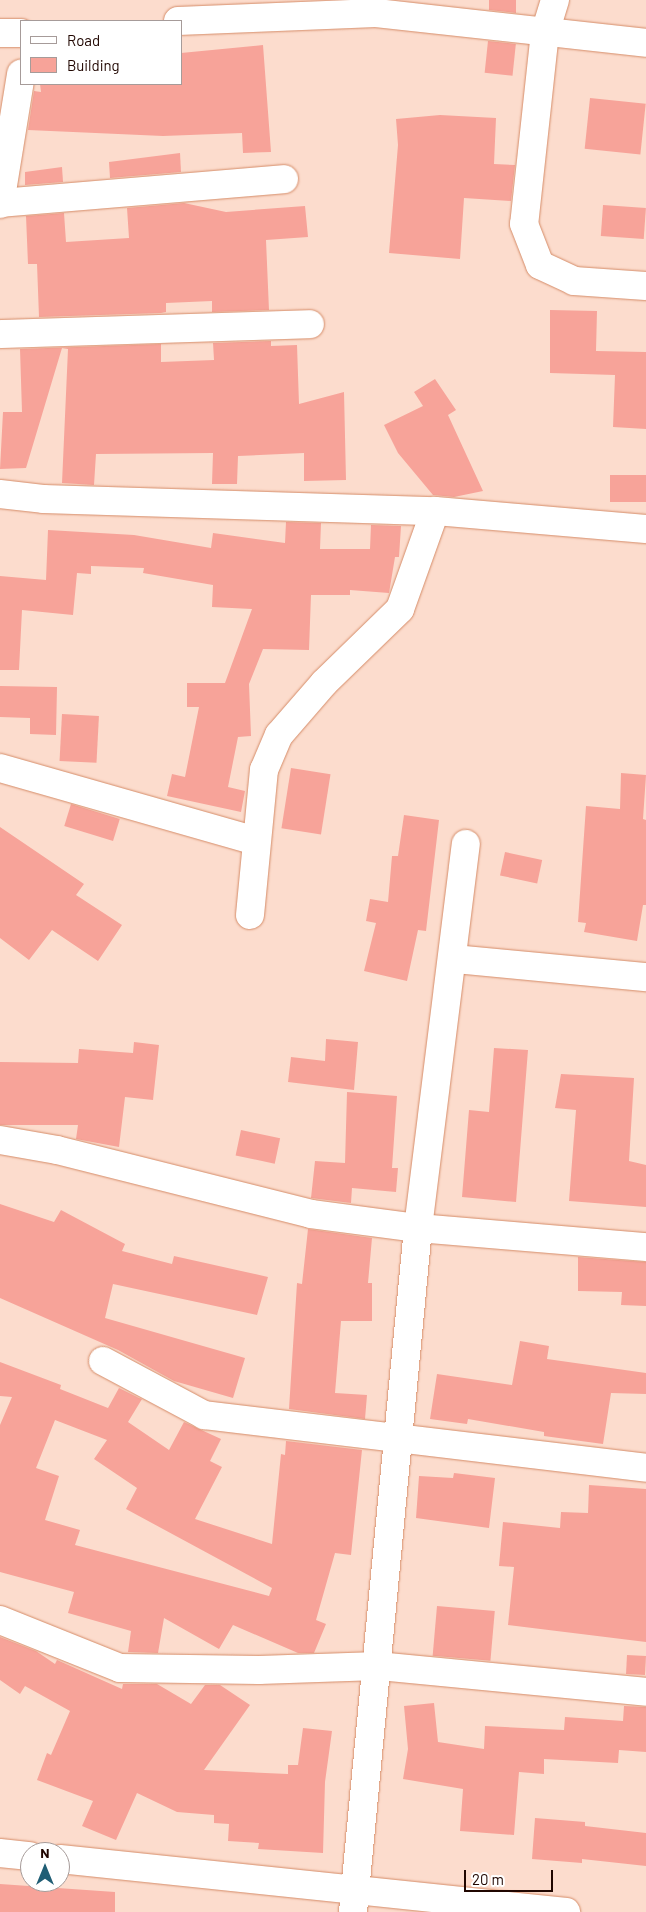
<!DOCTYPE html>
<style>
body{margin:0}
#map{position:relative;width:646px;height:1912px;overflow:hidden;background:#fcdccd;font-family:Barlow,sans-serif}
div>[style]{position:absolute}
.building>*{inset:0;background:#f7a399;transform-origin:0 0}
.roads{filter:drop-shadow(0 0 1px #d58c68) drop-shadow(0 0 1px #d58c68)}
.minor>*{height:28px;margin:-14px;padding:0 14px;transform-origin:14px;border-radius:14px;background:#fff}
span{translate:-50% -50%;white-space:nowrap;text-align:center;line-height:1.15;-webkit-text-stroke:4.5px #fff;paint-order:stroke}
.legend{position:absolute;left:20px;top:20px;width:162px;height:65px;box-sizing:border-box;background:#fff;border:1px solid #a69b99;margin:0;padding:6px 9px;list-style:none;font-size:15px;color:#200600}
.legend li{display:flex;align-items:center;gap:10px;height:25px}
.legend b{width:25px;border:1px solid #a69b99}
.north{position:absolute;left:20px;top:1842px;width:50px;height:50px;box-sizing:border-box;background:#fff;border:1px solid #a69b99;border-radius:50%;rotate:0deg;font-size:14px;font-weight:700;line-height:20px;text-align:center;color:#200600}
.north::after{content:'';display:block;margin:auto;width:18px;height:22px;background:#205e75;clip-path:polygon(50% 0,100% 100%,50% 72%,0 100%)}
.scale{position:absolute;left:464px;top:1870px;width:89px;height:22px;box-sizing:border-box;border:2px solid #200600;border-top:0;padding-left:6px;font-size:15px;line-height:18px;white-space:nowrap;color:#200600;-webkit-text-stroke:4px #fff;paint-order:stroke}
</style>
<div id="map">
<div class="building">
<div style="clip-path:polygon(489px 0,516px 0,516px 13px,489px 10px)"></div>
<div style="left:488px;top:41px;width:28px;height:32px;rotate:6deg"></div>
<div style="clip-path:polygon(263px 45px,271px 152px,243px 153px,242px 133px,163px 136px,28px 130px,34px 91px,41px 92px,40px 84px,181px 84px,181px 53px)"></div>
<div style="left:590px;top:98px;width:56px;height:51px;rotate:6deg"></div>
<div style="clip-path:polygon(440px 115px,496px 118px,494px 164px,515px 165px,511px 201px,464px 198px,460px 259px,389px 253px,398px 145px,396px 119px)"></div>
<div style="clip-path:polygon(180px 153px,181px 172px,110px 178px,109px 162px)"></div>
<div style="clip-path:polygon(62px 167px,63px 182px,25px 185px,25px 172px)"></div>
<div style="clip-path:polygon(184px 203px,226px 212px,305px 206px,308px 237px,266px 240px,269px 310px,212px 312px,212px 301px,166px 303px,166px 312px,161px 313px,39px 317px,37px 264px,28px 264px,26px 216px,64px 213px,66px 242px,129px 238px,127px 208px)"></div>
<div style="left:603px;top:205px;width:43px;height:31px;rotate:4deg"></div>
<div style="clip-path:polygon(550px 310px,597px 311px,596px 351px,646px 352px,646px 429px,613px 427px,615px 375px,550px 373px)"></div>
<div style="clip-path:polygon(271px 341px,271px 346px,297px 345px,299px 404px,344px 392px,346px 480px,304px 481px,304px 453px,238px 456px,237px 484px,212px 484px,213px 453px,96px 454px,94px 485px,62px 483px,68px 349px,62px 348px,26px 468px,0 469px,3px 412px,22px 412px,20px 349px,161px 344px,161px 362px,214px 360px,213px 343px)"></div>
<div style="clip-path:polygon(435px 379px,456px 410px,448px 415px,483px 491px,454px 497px,433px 495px,398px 453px,384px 425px,423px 406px,414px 392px)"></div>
<div style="left:610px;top:475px;width:36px;height:27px"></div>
<div style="clip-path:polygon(286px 522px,321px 523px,320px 549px,370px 549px,371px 525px,401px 526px,399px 557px,395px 557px,389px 593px,350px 590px,350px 595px,311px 595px,309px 650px,263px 649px,249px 684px,251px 736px,238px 737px,228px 787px,245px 791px,241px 812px,167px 796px,172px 774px,185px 777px,199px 707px,187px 707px,187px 683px,225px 683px,252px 609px,212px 607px,213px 585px,143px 573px,144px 568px,91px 566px,91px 574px,77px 573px,73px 615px,22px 610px,19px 670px,0 670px,0 576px,46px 580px,48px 530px,134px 535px,211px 548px,213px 533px,285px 543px)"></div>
<div style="clip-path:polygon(0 686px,57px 687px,56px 735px,30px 734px,30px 718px,0 717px)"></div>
<div style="left:62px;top:714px;width:37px;height:47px;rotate:3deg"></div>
<div style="left:291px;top:768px;width:40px;height:61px;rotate:9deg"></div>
<div style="clip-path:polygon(621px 773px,646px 775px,643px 819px,646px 820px,646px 905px,643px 905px,637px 941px,584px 932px,586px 923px,578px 922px,586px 806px,620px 809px)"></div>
<div style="left:71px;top:804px;width:51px;height:23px;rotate:17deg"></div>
<div style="clip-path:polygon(404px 815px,439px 820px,426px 931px,418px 930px,407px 981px,364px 971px,376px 923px,366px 921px,370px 899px,388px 902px,392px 856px,398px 856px)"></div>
<div style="clip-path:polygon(0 827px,84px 884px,76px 895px,122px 925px,98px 961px,52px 930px,29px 960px,0 938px)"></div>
<div style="left:505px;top:852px;width:38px;height:24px;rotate:12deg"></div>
<div style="clip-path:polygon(326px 1039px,358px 1042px,354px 1090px,288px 1082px,291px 1057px,325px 1061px)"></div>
<div style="clip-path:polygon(134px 1042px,159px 1045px,153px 1100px,125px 1097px,119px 1147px,76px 1139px,78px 1125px,0 1125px,0 1062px,78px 1063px,79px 1049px,133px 1053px)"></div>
<div style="clip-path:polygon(494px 1048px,528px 1050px,516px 1202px,462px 1197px,469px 1110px,489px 1112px)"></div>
<div style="clip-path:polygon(561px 1074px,634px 1078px,629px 1161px,646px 1165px,646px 1207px,569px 1201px,576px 1110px,555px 1108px)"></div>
<div style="clip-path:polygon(347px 1092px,397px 1096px,392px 1168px,398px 1168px,396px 1192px,352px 1188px,351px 1203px,311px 1198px,315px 1161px,345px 1163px)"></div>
<div style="left:241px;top:1130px;width:40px;height:26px;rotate:12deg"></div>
<div style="clip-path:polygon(0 1204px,54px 1222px,61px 1210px,125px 1244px,122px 1251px,172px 1264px,174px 1256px,268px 1277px,257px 1315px,113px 1284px,105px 1318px,245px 1358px,233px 1398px,174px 1381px,118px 1350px,0 1298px)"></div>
<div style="clip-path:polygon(308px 1229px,372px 1238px,368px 1283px,372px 1283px,372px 1321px,341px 1321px,335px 1393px,367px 1395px,365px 1419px,289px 1409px,297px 1283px,302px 1284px)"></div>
<div style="clip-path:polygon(578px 1257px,646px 1262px,646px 1306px,621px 1305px,622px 1292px,578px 1291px)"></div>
<div style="clip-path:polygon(520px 1341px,549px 1346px,547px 1359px,646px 1373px,646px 1394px,611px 1393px,603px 1444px,544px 1436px,544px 1432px,468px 1419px,467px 1424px,430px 1419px,437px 1374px,512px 1385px)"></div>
<div style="clip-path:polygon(evenodd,0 1362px,61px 1385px,60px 1389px,108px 1408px,119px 1388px,139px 1398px,142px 1399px,128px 1422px,169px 1450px,184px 1422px,221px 1439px,210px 1461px,222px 1467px,195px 1519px,272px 1544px,281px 1454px,285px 1455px,286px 1441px,362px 1450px,351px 1555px,335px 1553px,316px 1620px,326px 1624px,314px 1653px,298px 1653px,233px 1625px,219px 1649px,164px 1618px,158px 1653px,128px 1652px,131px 1631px,68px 1613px,74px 1592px,0 1572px,0 1425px,12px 1397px,0 1396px,0 1362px,55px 1420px,107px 1440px,94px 1459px,137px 1488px,126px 1509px,272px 1588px,269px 1596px,75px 1545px,80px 1530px,45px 1520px,59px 1476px,36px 1468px,55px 1420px)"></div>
<div style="clip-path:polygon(454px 1473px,495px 1478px,489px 1528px,416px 1518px,419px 1476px,453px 1478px)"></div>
<div style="clip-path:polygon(589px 1485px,646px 1489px,646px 1642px,508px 1625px,514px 1567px,499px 1566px,503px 1522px,560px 1528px,561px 1512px,588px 1513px)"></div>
<div style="left:437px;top:1606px;width:58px;height:50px;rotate:5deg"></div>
<div style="clip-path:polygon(0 1637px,36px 1651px,55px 1664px,57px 1660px,122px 1689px,123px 1684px,157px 1684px,191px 1704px,205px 1685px,220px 1685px,250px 1705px,204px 1770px,288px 1774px,288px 1765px,298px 1765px,303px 1728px,332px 1731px,325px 1782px,323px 1853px,258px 1849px,259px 1843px,228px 1841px,229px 1824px,214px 1823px,214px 1815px,177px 1812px,137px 1793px,116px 1840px,82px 1826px,93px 1801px,37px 1780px,47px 1753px,51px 1755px,70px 1711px,25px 1686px,20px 1694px,0 1680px)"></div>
<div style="left:627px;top:1655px;width:19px;height:19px;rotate:3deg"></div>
<div style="clip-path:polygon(434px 1703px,438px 1742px,484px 1749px,485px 1726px,564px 1730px,565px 1717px,623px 1721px,624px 1706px,646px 1707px,646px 1752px,619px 1750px,618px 1763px,544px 1759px,544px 1774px,519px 1772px,514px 1835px,460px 1831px,463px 1789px,403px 1779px,408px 1749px,404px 1706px)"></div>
<div style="clip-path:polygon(535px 1818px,585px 1822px,585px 1826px,646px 1833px,646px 1866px,582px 1859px,582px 1863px,532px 1859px)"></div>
<div style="clip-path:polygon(0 1884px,115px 1892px,115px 1912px,0 1912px)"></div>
</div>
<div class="roads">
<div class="minor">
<div style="left:555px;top:0;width:34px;rotate:107deg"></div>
<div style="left:545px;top:32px;width:193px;rotate:96.2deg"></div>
<div style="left:524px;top:224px;width:44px;rotate:68.7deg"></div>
<div style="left:540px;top:265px;width:38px;rotate:25deg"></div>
<div style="left:574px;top:281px;width:72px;rotate:4deg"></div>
<div style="left:178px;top:21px;width:198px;rotate:-2.3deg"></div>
<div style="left:376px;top:13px;width:272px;rotate:6.3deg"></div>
<div style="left:0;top:33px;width:21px"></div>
<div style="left:0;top:203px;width:285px;rotate:-4.8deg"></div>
<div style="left:0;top:204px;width:132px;rotate:-80.8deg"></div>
<div style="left:0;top:334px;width:310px;rotate:-1.8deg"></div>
<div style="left:0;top:494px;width:43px;rotate:6.6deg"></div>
<div style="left:43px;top:499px;width:392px;rotate:1.8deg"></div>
<div style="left:435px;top:511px;width:212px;rotate:4.9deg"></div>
<div style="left:0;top:768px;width:266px;rotate:15.9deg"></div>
<div style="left:250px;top:915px;width:146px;rotate:-84.5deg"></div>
<div style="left:264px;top:770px;width:38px;rotate:-67deg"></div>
<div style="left:279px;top:735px;width:69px;rotate:-49.1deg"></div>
<div style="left:324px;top:683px;width:106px;rotate:-44.2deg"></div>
<div style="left:400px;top:609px;width:104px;rotate:-70.3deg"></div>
<div style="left:454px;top:959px;width:193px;rotate:5.4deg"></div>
<div style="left:0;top:1140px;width:58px;rotate:10deg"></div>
<div style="left:57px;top:1150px;width:262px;rotate:14.1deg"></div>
<div style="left:311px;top:1214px;width:108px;rotate:7.5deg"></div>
<div style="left:418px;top:1228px;width:229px;rotate:4.8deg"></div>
<div style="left:103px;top:1361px;width:115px;rotate:28.1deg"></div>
<div style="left:204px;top:1415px;width:445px;rotate:6.8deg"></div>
<div style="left:0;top:1620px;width:129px;rotate:21.8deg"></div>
<div style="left:120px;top:1668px;width:139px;rotate:0.8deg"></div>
<div style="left:259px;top:1670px;width:119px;rotate:-1.9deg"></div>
<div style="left:378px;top:1666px;width:269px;rotate:5.5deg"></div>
<div style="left:0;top:1853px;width:30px;rotate:6deg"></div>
<div style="left:60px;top:1859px;width:509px;rotate:5.98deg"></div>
<div style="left:353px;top:1912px;width:687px;rotate:-84.57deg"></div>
<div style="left:418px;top:1228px;width:387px;rotate:-82.9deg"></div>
</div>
</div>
<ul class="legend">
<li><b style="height:6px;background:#fff"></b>Road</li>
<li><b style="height:14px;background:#f7a399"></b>Building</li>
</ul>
<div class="north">N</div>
<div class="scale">20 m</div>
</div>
